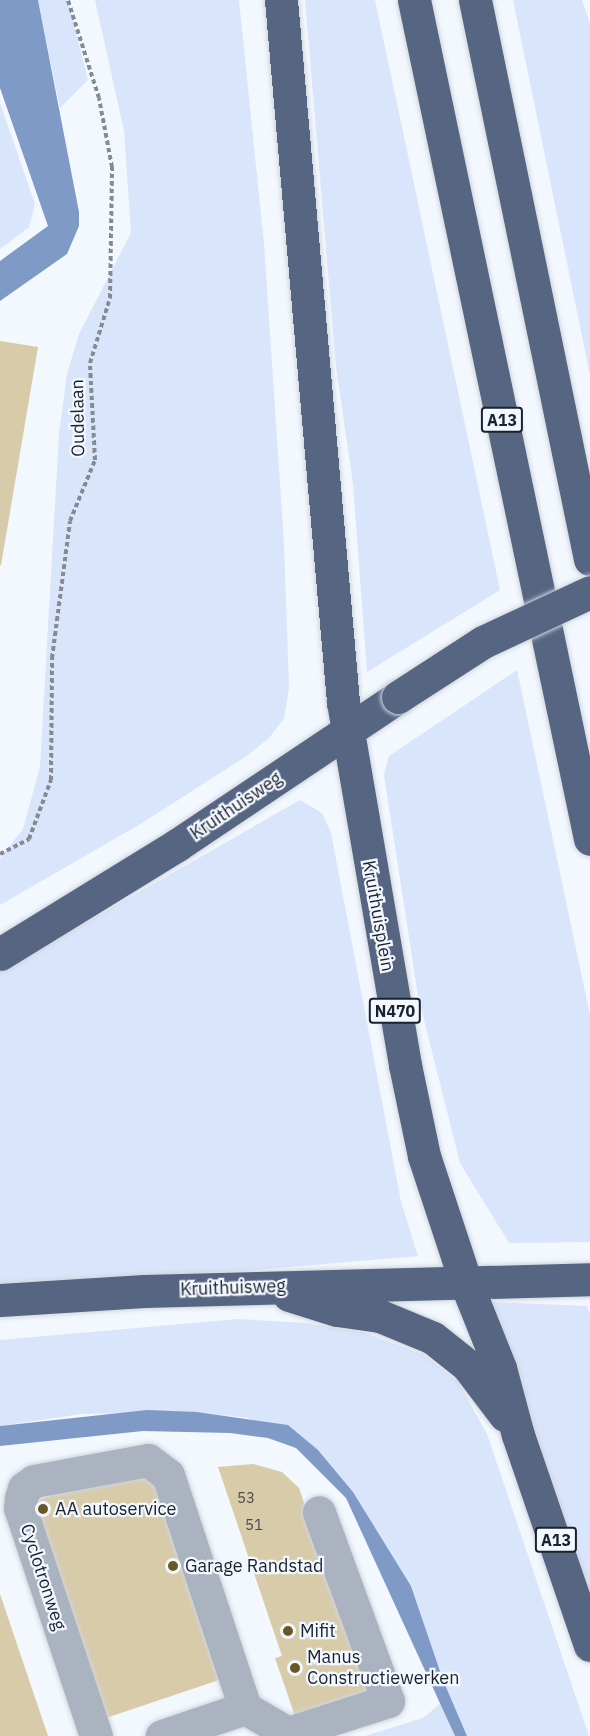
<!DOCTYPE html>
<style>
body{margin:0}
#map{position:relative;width:590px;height:1736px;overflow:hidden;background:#f3f7fe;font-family:"IBM Plex Sans",sans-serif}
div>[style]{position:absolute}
.green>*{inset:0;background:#d9e5fa}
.water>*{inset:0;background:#809ac7}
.building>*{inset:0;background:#d7cba9}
.path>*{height:4px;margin-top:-2px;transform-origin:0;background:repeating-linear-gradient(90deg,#858a93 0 4.5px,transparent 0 7.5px)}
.roads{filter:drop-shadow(0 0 2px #d0d5dd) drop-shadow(0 0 2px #d0d5dd)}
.minor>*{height:33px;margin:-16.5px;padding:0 16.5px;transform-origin:16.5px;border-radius:16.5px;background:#abb3c1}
.highway>*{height:33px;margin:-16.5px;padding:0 16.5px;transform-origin:16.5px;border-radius:16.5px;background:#566682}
.bridges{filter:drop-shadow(0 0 2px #d0d5dd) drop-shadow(0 0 2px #d0d5dd)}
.highway-bridge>*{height:33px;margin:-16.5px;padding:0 16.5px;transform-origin:16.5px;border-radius:16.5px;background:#566682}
.dots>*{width:16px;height:16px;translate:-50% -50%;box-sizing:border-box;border:3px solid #f3f7fe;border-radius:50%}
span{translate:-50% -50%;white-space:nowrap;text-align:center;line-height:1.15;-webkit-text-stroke:4.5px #f3f7fe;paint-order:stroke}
.number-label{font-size:15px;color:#4a4c4c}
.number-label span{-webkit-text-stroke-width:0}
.shield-label span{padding:2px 4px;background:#f3f7fe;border:2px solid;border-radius:4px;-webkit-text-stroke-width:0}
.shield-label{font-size:16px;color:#1b222d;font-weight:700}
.street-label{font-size:18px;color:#1b222d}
.poi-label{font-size:18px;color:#1b222d}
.left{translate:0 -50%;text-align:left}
</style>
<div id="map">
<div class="green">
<div style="clip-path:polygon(38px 0,68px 0,88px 80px,60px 108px)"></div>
<div style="clip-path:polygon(95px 0,239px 0,264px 244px,284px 544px,289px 688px,284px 718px,269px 738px,245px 757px,142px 823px,0 905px,0 858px,23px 829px,40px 767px,59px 434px,67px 374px,79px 334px,131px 233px,124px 131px)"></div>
<div style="clip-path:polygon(305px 0,375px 0,500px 590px,367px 672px,353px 484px,336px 367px)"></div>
<div style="clip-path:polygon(513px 0,582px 0,590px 24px,590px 375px)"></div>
<div style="clip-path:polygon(0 103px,35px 204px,29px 227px,0 249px)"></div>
<div style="clip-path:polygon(517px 670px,590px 1015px,590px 1242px,509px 1243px,460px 1163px,418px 996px,384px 775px,389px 756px)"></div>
<div style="clip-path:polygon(300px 800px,322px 813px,331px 833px,401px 1202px,418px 1256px,243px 1271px,0 1283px,0 972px)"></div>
<div style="clip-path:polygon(491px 1302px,587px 1306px,590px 1315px,590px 1599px)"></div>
<div style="clip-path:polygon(238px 1319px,306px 1323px,365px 1333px,424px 1355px,458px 1382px,487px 1434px,589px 1736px,467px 1736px,443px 1680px,411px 1586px,353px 1492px,318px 1450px,248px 1418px,197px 1412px,81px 1414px,0 1426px,0 1340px)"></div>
<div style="clip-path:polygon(441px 1703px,455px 1736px,365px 1736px,423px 1718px)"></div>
</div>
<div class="water">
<div style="clip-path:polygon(0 0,38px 0,79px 212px,79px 226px,67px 254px,0 301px,0 261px,48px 226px,0 88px)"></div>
<div style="clip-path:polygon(147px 1410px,197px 1412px,288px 1425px,318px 1450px,353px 1492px,411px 1586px,443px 1680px,467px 1736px,455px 1736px,346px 1498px,296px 1448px,268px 1438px,230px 1433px,143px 1431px,0 1446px,0 1426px)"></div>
</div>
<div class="building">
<div style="clip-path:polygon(0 341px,38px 347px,1px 565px,0 565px)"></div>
<div style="clip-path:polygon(253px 1464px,282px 1472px,299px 1488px,349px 1633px,377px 1691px,296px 1719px,275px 1658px,282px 1656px,218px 1467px)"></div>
<div style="clip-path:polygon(151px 1475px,219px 1680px,106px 1718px,33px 1502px,90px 1482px)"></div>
<div style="clip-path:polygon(0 1594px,48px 1736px,0 1736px)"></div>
</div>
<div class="path">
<div style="left:0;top:854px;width:33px;rotate:-27deg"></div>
<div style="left:29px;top:839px;width:63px;rotate:-69.6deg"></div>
<div style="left:51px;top:780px;width:122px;rotate:-89.5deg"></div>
<div style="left:52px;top:658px;width:138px;rotate:-82.5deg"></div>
<div style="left:70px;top:521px;width:66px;rotate:-67.7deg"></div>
<div style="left:95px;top:460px;width:97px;rotate:-93deg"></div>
<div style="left:90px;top:363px;width:68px;rotate:-72.9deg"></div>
<div style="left:110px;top:298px;width:131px;rotate:-89.1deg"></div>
<div style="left:112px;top:167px;width:70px;rotate:-100.7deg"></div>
<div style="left:99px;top:98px;width:103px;rotate:-107.6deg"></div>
</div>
<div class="roads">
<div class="minor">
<div style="left:245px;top:1708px;width:50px;rotate:30.2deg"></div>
<div style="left:288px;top:1733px;width:105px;rotate:-17.7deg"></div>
<div style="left:388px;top:1701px;width:201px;rotate:-110.1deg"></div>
<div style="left:96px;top:1736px;width:240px;rotate:-108.4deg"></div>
<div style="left:20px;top:1508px;width:10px;rotate:-84deg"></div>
<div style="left:21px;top:1498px;width:10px;rotate:-73deg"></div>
<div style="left:24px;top:1488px;width:12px;rotate:-35deg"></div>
<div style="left:34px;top:1481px;width:116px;rotate:-10.4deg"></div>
<div style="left:148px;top:1460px;width:25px;rotate:37deg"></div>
<div style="left:168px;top:1475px;width:245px;rotate:71.7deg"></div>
<div style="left:245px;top:1708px;width:88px;rotate:161.4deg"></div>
</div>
<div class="highway">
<div style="left:281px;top:0;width:705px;rotate:84.95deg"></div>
<div style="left:343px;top:702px;width:368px;rotate:80.3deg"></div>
<div style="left:405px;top:1065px;width:93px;rotate:78.2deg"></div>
<div style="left:424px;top:1156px;width:134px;rotate:71.7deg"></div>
<div style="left:466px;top:1283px;width:92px;rotate:68.2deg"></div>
<div style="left:500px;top:1368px;width:69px;rotate:75deg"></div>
<div style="left:518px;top:1435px;width:222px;rotate:71.1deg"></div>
<div style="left:414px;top:0;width:857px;rotate:78.15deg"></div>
<div style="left:475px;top:0;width:571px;rotate:78.38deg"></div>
<div style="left:0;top:954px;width:208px;rotate:-31.6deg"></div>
<div style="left:177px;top:845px;width:266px;rotate:-33.8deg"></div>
<div style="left:289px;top:1295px;width:50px;rotate:17.4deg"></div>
<div style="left:337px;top:1310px;width:43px;rotate:7.9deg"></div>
<div style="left:380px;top:1316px;width:57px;rotate:22.5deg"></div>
<div style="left:433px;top:1338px;width:43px;rotate:38.5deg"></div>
<div style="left:467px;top:1365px;width:63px;rotate:52.8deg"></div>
<div style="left:0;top:1300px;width:144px;rotate:-3.6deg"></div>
<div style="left:144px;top:1291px;width:446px;rotate:-1.5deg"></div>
</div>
</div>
<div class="bridges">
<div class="highway-bridge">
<div style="left:398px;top:697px;width:101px;rotate:-32.9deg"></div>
<div style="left:483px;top:642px;width:118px;rotate:-25deg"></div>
</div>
</div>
<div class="dots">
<div style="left:43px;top:1509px;background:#685825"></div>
<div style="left:173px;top:1566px;background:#685825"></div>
<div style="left:288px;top:1631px;background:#685825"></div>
<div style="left:295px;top:1668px;background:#685825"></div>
</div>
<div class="number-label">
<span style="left:246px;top:1498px">53</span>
<span style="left:254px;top:1525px">51</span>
</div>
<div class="shield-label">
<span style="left:502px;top:420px">A13</span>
<span style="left:395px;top:1011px">N470</span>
<span style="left:556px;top:1540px">A13</span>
</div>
<div class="street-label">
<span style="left:78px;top:418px;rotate:-91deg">Oudelaan</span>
<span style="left:236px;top:806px;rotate:-34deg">Kruithuisweg</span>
<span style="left:378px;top:916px;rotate:80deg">Kruithuisplein</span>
<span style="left:233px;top:1288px;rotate:-2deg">Kruithuisweg</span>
<span style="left:43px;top:1577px;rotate:72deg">Cyclotronweg</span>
</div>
<div class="poi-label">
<span class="left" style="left:55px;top:1509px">AA autoservice</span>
<span class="left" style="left:185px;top:1566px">Garage Randstad</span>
<span class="left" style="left:300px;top:1631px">Mifit</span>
<span class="left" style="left:307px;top:1668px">Manus<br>Constructiewerken</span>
</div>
</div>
